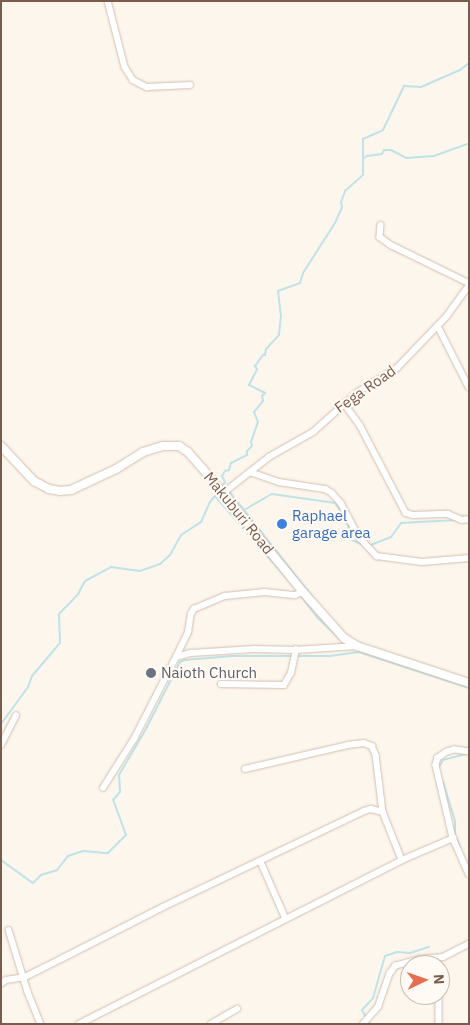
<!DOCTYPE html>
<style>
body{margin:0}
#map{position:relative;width:470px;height:1025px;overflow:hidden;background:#fdf6ec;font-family:"IBM Plex Sans",sans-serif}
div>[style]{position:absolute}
.stream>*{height:2px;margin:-1px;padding:0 1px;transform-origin:1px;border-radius:1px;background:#bfe3e8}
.roads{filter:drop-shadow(0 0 1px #d1beb0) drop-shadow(0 0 1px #d1beb0)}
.minor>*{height:5.5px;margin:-2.75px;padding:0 2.75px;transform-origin:2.75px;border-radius:2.75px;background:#fff}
.tertiary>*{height:8px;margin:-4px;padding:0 4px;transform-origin:4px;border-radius:4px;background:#fff}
.dots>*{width:14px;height:14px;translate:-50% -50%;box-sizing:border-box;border:2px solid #fffaf3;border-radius:50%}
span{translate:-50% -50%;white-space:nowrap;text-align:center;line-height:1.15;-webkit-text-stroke:4px #fffaf3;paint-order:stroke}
.street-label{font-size:15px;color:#7a5c4d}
.shop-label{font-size:15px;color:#366cbe}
.left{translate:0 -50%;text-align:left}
.worship-label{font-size:15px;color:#5b616d}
.frame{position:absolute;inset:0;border:2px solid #7a5c4d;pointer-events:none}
.north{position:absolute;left:400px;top:955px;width:50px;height:50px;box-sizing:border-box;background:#fffaf3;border:1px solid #cabbb1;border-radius:50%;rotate:87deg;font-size:14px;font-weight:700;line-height:20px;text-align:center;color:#7a5c4d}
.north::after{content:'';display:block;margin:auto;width:18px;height:22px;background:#e76f51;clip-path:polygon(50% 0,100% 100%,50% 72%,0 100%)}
</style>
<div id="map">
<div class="stream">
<div style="left:363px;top:159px;width:5px;rotate:-37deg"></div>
<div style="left:367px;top:156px;width:15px;rotate:-8deg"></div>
<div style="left:382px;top:154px;width:4px;rotate:-63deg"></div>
<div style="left:384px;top:150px;width:7px"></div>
<div style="left:391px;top:150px;width:17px;rotate:28deg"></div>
<div style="left:406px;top:158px;width:28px;rotate:-4deg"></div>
<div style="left:434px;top:156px;width:37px;rotate:-20deg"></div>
<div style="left:221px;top:487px;width:6px;rotate:-51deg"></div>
<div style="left:225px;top:482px;width:7px;rotate:-117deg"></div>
<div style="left:222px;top:476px;width:6px;rotate:-59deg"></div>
<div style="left:225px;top:471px;width:4px;rotate:-14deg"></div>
<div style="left:229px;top:470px;width:7px;rotate:-74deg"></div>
<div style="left:231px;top:463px;width:18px;rotate:-27deg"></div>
<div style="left:247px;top:455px;width:4px;rotate:-90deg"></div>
<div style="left:247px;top:451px;width:7px;rotate:-45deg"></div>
<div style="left:252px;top:446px;width:4px;rotate:-104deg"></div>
<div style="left:251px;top:442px;width:21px;rotate:-71deg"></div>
<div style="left:258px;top:422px;width:11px;rotate:-112deg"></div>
<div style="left:254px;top:412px;width:14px;rotate:-51deg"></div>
<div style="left:263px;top:401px;width:5px;rotate:-101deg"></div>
<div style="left:262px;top:396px;width:4px;rotate:-45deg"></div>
<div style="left:265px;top:393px;width:18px;rotate:-153deg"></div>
<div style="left:249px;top:385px;width:18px;rotate:-63deg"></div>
<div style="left:257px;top:369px;width:4px;rotate:-124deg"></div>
<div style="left:255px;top:366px;width:14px;rotate:-54deg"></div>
<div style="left:263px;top:355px;width:2px"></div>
<div style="left:265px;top:355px;width:6px;rotate:-81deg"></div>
<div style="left:266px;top:349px;width:19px;rotate:-47deg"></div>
<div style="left:279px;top:335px;width:19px;rotate:-84deg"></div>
<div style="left:281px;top:316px;width:25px;rotate:-97deg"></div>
<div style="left:278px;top:291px;width:23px;rotate:-20deg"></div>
<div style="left:300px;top:283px;width:10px;rotate:-73deg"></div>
<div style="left:303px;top:273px;width:59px;rotate:-57.4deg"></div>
<div style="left:335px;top:223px;width:17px;rotate:-66deg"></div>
<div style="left:342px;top:207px;width:5px;rotate:-101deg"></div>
<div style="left:341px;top:202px;width:12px;rotate:-70deg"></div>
<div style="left:345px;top:191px;width:24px;rotate:-42deg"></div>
<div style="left:363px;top:175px;width:36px;rotate:-90deg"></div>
<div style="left:363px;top:139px;width:22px;rotate:-24deg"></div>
<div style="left:383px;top:130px;width:49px;rotate:-64.5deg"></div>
<div style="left:404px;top:86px;width:17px;rotate:3deg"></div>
<div style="left:421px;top:87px;width:43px;rotate:-23.6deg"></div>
<div style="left:460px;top:70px;width:11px;rotate:-38deg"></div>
<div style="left:229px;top:491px;width:137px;rotate:51.8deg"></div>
<div style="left:215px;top:496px;width:126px;rotate:48.9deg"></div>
<div style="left:244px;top:510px;width:32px;rotate:-30deg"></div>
<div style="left:272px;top:494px;width:64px;rotate:8.1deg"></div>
<div style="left:335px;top:503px;width:19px;rotate:54deg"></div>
<div style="left:346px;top:518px;width:23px;rotate:75deg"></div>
<div style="left:352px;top:540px;width:13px;rotate:23deg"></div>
<div style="left:368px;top:546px;width:25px;rotate:-21deg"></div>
<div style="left:391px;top:537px;width:17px;rotate:-54deg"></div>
<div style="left:401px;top:523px;width:56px;rotate:-3.1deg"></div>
<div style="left:300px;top:595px;width:28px;rotate:52deg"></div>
<div style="left:317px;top:617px;width:40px;rotate:44deg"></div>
<div style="left:1px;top:724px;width:46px;rotate:-53.9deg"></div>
<div style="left:28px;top:687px;width:12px;rotate:-70deg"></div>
<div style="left:32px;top:676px;width:43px;rotate:-49.7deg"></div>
<div style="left:60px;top:643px;width:29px;rotate:-92deg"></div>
<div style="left:59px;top:614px;width:28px;rotate:-46deg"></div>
<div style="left:78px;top:594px;width:15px;rotate:-62deg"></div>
<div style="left:85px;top:581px;width:30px;rotate:-28deg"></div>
<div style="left:111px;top:567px;width:29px;rotate:8deg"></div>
<div style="left:140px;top:571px;width:21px;rotate:-19deg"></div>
<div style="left:160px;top:564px;width:13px;rotate:-42deg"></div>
<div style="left:170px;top:555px;width:23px;rotate:-61deg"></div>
<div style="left:181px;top:535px;width:24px;rotate:-33deg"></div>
<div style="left:201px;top:522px;width:22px;rotate:-66deg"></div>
<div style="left:210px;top:502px;width:14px;rotate:-51deg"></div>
<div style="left:439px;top:767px;width:8px;rotate:-60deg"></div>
<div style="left:443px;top:760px;width:24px;rotate:-15deg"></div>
<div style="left:443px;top:782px;width:41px;rotate:72.9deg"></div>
<div style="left:455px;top:821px;width:14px;rotate:90deg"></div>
<div style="left:455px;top:835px;width:13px;rotate:67deg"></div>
<div style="left:1px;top:860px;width:39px;rotate:36deg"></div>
<div style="left:33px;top:883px;width:11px;rotate:-45deg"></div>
<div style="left:41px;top:875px;width:17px;rotate:-17deg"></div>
<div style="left:57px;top:870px;width:18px;rotate:-52deg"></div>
<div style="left:68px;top:856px;width:16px;rotate:-18deg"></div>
<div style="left:83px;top:851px;width:25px;rotate:5deg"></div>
<div style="left:108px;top:853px;width:25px;rotate:-45deg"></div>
<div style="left:126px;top:835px;width:37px;rotate:-110deg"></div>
<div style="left:113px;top:800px;width:11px;rotate:-49deg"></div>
<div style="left:120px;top:792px;width:17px;rotate:-93deg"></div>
<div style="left:119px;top:775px;width:56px;rotate:-59.7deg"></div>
<div style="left:147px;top:727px;width:73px;rotate:-63.1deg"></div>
<div style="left:180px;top:662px;width:5px;rotate:-22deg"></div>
<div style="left:185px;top:660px;width:48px;rotate:-4.8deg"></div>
<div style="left:233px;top:656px;width:97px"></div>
<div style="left:330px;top:656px;width:29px;rotate:-8deg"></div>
<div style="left:359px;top:652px;width:116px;rotate:18.1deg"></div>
<div style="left:370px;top:1024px;width:16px;rotate:-120deg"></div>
<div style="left:362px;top:1010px;width:16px;rotate:-47deg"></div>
<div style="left:373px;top:998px;width:44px;rotate:-74.1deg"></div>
<div style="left:385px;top:956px;width:13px;rotate:-18deg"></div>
<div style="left:397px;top:952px;width:13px;rotate:4deg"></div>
<div style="left:410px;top:953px;width:20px;rotate:-18deg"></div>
</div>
<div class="roads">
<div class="minor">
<div style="left:108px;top:1px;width:68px;rotate:75.6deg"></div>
<div style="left:125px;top:67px;width:15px;rotate:58deg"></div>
<div style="left:133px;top:80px;width:16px;rotate:27deg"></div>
<div style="left:147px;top:87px;width:43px;rotate:-2.7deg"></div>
<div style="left:381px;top:225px;width:12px;rotate:95deg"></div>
<div style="left:380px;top:237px;width:14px;rotate:36deg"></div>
<div style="left:391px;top:245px;width:87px;rotate:26deg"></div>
<div style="left:438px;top:326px;width:68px;rotate:63.1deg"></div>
<div style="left:344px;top:403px;width:27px;rotate:54deg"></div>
<div style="left:360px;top:425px;width:99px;rotate:62.4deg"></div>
<div style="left:406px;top:513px;width:7px;rotate:16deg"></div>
<div style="left:413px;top:515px;width:35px;rotate:-2deg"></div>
<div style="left:448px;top:514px;width:15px;rotate:23deg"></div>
<div style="left:462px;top:520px;width:7px;rotate:-8deg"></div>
<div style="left:250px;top:472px;width:31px;rotate:19deg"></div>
<div style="left:279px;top:482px;width:47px;rotate:8.7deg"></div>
<div style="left:325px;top:489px;width:8px;rotate:30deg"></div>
<div style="left:332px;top:493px;width:13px;rotate:48deg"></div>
<div style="left:341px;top:503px;width:40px;rotate:62deg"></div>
<div style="left:360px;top:538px;width:25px;rotate:47deg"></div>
<div style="left:377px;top:556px;width:45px;rotate:7.6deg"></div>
<div style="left:422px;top:562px;width:47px;rotate:-4.9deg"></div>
<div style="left:222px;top:494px;width:60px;rotate:-38.2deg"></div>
<div style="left:269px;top:457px;width:51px;rotate:-29.6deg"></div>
<div style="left:313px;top:432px;width:60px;rotate:-41.6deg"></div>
<div style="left:358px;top:392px;width:46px;rotate:-31.6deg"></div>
<div style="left:397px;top:368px;width:71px;rotate:-46.1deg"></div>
<div style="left:446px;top:317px;width:39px;rotate:-54deg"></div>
<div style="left:176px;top:657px;width:16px;rotate:-15deg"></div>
<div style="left:191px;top:653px;width:63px;rotate:-3.6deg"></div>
<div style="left:254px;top:649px;width:42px;rotate:1.4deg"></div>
<div style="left:296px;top:650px;width:61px;rotate:-3.8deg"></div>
<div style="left:221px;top:684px;width:63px;rotate:0.9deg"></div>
<div style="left:284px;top:685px;width:14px;rotate:-60deg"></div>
<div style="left:291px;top:673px;width:24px;rotate:-78deg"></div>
<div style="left:1px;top:745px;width:33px;rotate:-63deg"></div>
<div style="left:469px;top:752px;width:15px;rotate:-172deg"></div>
<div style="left:454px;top:750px;width:7px;rotate:164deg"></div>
<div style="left:447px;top:752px;width:11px;rotate:146deg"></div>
<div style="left:438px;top:758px;width:7px;rotate:106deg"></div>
<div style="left:436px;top:765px;width:75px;rotate:76.9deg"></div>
<div style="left:453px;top:838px;width:39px;rotate:66deg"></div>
<div style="left:245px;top:769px;width:106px;rotate:-13.1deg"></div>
<div style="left:348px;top:745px;width:16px;rotate:-7deg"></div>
<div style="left:364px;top:743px;width:9px;rotate:21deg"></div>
<div style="left:372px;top:746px;width:10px;rotate:66deg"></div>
<div style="left:376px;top:755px;width:57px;rotate:83deg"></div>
<div style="left:383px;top:812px;width:52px;rotate:68.4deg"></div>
<div style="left:103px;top:788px;width:58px;rotate:-57.7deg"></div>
<div style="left:134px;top:739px;width:92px;rotate:-62.9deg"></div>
<div style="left:176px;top:657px;width:28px;rotate:-64deg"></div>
<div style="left:188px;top:632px;width:18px;rotate:-81deg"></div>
<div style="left:191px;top:614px;width:6px;rotate:-59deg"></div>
<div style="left:194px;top:609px;width:34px;rotate:-23deg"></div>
<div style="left:225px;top:596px;width:40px;rotate:-5.7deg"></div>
<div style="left:265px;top:592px;width:30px;rotate:6deg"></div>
<div style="left:295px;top:595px;width:9px;rotate:-21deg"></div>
<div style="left:261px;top:862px;width:62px;rotate:66.3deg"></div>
<div style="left:9px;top:930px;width:65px;rotate:73deg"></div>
<div style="left:28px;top:992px;width:35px;rotate:68deg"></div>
<div style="left:1px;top:984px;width:6px;rotate:-39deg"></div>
<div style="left:6px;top:980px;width:19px;rotate:-9deg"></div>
<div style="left:25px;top:977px;width:40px;rotate:-26.6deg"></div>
<div style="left:61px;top:959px;width:114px;rotate:-27deg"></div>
<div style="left:163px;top:907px;width:223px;rotate:-25.5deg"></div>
<div style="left:364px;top:811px;width:7px;rotate:-16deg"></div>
<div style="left:371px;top:809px;width:12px;rotate:14deg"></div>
<div style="left:439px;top:995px;width:29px;rotate:90deg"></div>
<div style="left:79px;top:1024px;width:362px;rotate:-26.9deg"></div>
<div style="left:402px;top:860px;width:56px;rotate:-23.3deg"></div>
<div style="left:211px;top:1024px;width:30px;rotate:-30deg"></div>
<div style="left:363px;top:1024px;width:23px;rotate:-49deg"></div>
<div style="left:378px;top:1007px;width:36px;rotate:-71deg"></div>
<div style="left:390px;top:973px;width:9px;rotate:-54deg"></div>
<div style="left:395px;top:966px;width:26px;rotate:-16deg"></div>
<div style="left:420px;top:959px;width:23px;rotate:-5deg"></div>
<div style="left:443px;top:957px;width:29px;rotate:-27deg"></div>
</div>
<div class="tertiary">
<div style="left:1px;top:446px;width:48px;rotate:46.7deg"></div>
<div style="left:34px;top:481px;width:17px;rotate:28deg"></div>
<div style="left:49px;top:489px;width:11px;rotate:10deg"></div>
<div style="left:60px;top:491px;width:11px;rotate:-5deg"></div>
<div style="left:71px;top:490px;width:50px;rotate:-25deg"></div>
<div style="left:116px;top:469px;width:32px;rotate:-32deg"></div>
<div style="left:143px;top:452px;width:21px;rotate:-17deg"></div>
<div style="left:163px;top:446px;width:16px"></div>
<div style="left:179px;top:446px;width:11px;rotate:34deg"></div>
<div style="left:188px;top:452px;width:23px;rotate:49deg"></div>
<div style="left:203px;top:469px;width:159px;rotate:50.9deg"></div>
<div style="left:303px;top:592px;width:62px;rotate:48.3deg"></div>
<div style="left:344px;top:638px;width:15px;rotate:32deg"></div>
<div style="left:357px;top:646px;width:118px;rotate:18.3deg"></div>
</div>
</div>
<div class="dots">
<div style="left:282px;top:524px;background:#3f7fe0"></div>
<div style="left:151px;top:673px;background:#6b7280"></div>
</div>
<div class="street-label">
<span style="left:365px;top:389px;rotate:-35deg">Fega Road</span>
<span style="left:239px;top:513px;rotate:51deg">Makuburi Road</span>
</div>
<div class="shop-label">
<span class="left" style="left:292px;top:524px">Raphael<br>garage area</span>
</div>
<div class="worship-label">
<span class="left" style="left:161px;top:673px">Naioth Church</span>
</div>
<div class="frame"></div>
<div class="north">N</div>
</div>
